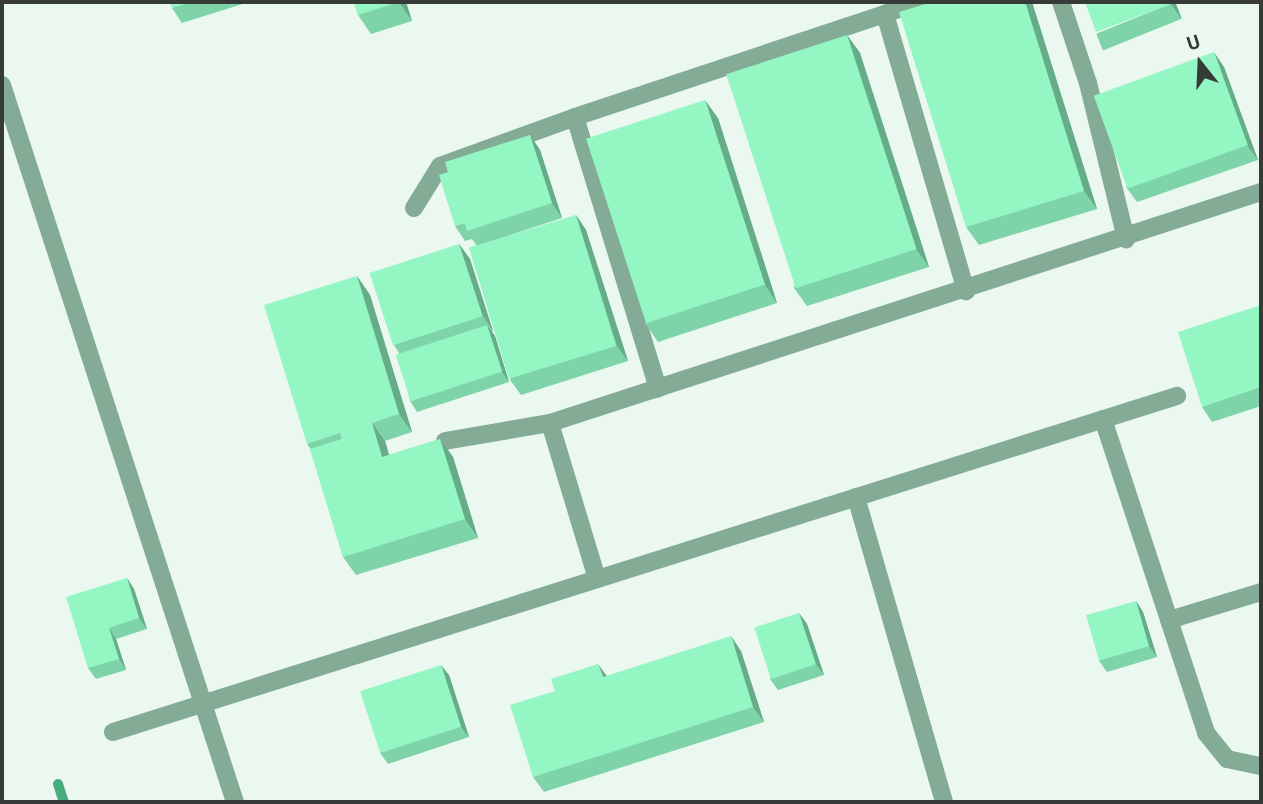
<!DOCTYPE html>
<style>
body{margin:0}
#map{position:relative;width:1263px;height:804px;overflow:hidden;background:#ebf8f0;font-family:Roboto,sans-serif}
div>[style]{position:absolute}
.stream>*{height:10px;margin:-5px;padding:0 5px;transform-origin:5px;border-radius:5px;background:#47ac7d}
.service>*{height:18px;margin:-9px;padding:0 9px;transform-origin:9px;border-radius:9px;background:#83ab95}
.wall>*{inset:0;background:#7ed4a8;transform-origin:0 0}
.shaded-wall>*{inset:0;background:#67ac88}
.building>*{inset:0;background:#93f6c3;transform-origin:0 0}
span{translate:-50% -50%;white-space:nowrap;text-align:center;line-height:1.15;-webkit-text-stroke:7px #ebf8f0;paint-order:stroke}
.frame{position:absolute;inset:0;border:4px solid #363b38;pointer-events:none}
.north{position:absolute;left:1165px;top:28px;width:70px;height:70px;-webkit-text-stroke:5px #ebf8f0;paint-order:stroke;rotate:342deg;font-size:19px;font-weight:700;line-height:28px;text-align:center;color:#363b38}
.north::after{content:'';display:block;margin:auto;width:24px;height:32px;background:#363b38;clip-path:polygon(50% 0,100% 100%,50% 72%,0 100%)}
</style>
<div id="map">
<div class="stream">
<div style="left:58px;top:784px;width:19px;rotate:72deg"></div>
</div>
<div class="service">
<div style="left:1061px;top:2px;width:85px;rotate:71.6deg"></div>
<div style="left:1088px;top:83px;width:161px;rotate:76.3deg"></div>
<div style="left:885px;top:14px;width:34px;rotate:-21deg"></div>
<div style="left:2px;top:85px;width:754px;rotate:72deg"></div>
<div style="left:575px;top:117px;width:327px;rotate:-18.4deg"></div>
<div style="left:885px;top:14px;width:289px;rotate:73.7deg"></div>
<div style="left:414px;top:208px;width:49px;rotate:-58.2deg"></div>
<div style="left:440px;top:166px;width:144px;rotate:-19.9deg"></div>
<div style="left:575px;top:117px;width:284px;rotate:73deg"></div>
<div style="left:1103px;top:419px;width:330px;rotate:71.8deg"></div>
<div style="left:1206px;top:733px;width:33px;rotate:51deg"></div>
<div style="left:1227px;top:759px;width:35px;rotate:12deg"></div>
<div style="left:550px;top:423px;width:163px;rotate:73.2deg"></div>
<div style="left:445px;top:441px;width:107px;rotate:-9.7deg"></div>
<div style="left:550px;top:423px;width:748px;rotate:-18deg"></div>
<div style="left:856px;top:497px;width:317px;rotate:73.9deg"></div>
<div style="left:1169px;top:620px;width:96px;rotate:-16.9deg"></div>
<div style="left:113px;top:732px;width:1116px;rotate:-17.53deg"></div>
</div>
<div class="wall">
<div style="clip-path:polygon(170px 2px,249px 2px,182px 23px,172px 8px)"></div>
<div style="clip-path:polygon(354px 2px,406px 2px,412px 21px,371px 34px,358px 15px)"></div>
<div style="clip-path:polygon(1032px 2px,1097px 209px,979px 245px,966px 227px)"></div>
<div style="left:1175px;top:2px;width:18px;height:85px;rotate:68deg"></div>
<div style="clip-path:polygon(847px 35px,860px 53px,929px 267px,807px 306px,794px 288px)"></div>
<div style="clip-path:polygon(1224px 67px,1258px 160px,1137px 202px,1126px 187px)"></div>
<div style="clip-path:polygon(718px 118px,777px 303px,658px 342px,645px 323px)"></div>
<div style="clip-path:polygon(530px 135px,540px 150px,562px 218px,477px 246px,472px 239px,465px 241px,455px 226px,448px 172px)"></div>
<div style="clip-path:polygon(576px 215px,586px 230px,628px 361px,521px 395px,510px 380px)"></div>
<div style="clip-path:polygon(459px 244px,470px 259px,493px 331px,492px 332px,495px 336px,509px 382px,417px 412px,410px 401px,399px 353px,394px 345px)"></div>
<div style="clip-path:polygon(357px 276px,370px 295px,412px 432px,385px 441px,389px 455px,440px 439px,453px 457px,478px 538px,356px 575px,343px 557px,310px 448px,307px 444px)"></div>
<div style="clip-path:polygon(1261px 305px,1261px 406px,1212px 422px,1202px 407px)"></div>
<div style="clip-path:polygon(127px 578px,134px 589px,147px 629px,116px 639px,126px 670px,96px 679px,88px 668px)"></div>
<div style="clip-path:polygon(1136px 601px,1143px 612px,1157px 657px,1107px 672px,1099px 661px)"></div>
<div style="clip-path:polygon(799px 613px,807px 624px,824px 675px,778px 690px,770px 679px)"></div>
<div style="clip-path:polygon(741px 651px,764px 722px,544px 792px,533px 777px,607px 676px)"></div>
<div style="clip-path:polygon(449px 675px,469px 737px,388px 764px,380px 753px)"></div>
</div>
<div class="shaded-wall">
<div style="clip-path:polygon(399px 2px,406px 2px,412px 21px)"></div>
<div style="clip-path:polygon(1025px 2px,1032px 2px,1097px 209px,1084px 191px)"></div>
<div style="clip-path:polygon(1170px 2px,1175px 2px,1182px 19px,1171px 4px)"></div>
<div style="clip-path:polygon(847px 35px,860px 53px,929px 267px,916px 249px)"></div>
<div style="clip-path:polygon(1214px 52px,1224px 67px,1258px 160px,1247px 145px)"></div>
<div style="clip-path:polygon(705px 100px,718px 118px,777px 303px,765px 285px)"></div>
<div style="clip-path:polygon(530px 135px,540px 150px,562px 218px,552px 203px)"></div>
<div style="clip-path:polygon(576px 215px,586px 230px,628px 361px,617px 346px)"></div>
<div style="clip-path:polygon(459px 244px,470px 259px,493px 331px,483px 316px)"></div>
<div style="clip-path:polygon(357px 276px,370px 295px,412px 432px,399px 414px)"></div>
<div style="clip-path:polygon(487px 325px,495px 336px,509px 382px,502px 372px)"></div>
<div style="clip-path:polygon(372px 423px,385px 441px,395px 475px,382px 457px)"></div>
<div style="clip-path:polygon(440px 439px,453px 457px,478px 538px,465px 519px)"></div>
<div style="clip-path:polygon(127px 578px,134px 589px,147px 629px,139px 618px)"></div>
<div style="clip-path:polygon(1136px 601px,1143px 612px,1157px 657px,1149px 646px)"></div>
<div style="clip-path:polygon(799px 613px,807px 624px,824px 675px,816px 664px)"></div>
<div style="clip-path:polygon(109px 628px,116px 639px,126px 670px,119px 659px)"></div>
<div style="clip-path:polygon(731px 636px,741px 651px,764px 722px,753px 707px)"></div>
<div style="clip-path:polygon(598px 664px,609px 679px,603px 677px)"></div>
<div style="clip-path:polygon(441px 665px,449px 675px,469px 737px,461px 727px)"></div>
</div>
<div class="building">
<div style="clip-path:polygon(170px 2px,192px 2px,172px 8px)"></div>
<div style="clip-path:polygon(354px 2px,399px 2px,358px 15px)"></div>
<div style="clip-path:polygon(932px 2px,1025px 2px,1084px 191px,966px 227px,899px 12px)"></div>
<div style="clip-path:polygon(1085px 2px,1170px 2px,1171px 4px,1096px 32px)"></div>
<div style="left:847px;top:35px;width:225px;height:127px;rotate:72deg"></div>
<div style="left:1214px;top:52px;width:99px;height:128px;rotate:70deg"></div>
<div style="left:705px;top:100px;width:194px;height:125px;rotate:72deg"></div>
<div style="clip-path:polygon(530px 135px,552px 203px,467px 231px,465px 223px,455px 226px,439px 175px,448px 172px,445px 162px)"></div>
<div style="left:576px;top:215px;width:137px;height:112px;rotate:73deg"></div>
<div style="left:459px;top:244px;width:76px;height:94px;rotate:72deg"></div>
<div style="clip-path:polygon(357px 276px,399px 414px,372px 423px,382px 457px,440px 439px,465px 519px,343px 557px,310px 449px,342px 439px,340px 433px,307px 444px,264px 305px)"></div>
<div style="clip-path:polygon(1261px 305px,1261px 387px,1202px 407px,1178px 332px)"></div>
<div style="left:487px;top:325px;width:49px;height:96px;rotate:72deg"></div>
<div style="clip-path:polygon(127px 578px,139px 618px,109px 628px,119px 659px,88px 668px,66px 597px)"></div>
<div style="left:1136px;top:601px;width:47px;height:52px;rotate:74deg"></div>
<div style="left:799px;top:613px;width:54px;height:47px;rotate:72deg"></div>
<div style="clip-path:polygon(731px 636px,753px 707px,533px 777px,510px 705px,555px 691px,551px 679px,598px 664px,603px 677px)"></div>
<div style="left:441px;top:665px;width:65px;height:85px;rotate:72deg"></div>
</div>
<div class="frame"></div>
<div class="north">U</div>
</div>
